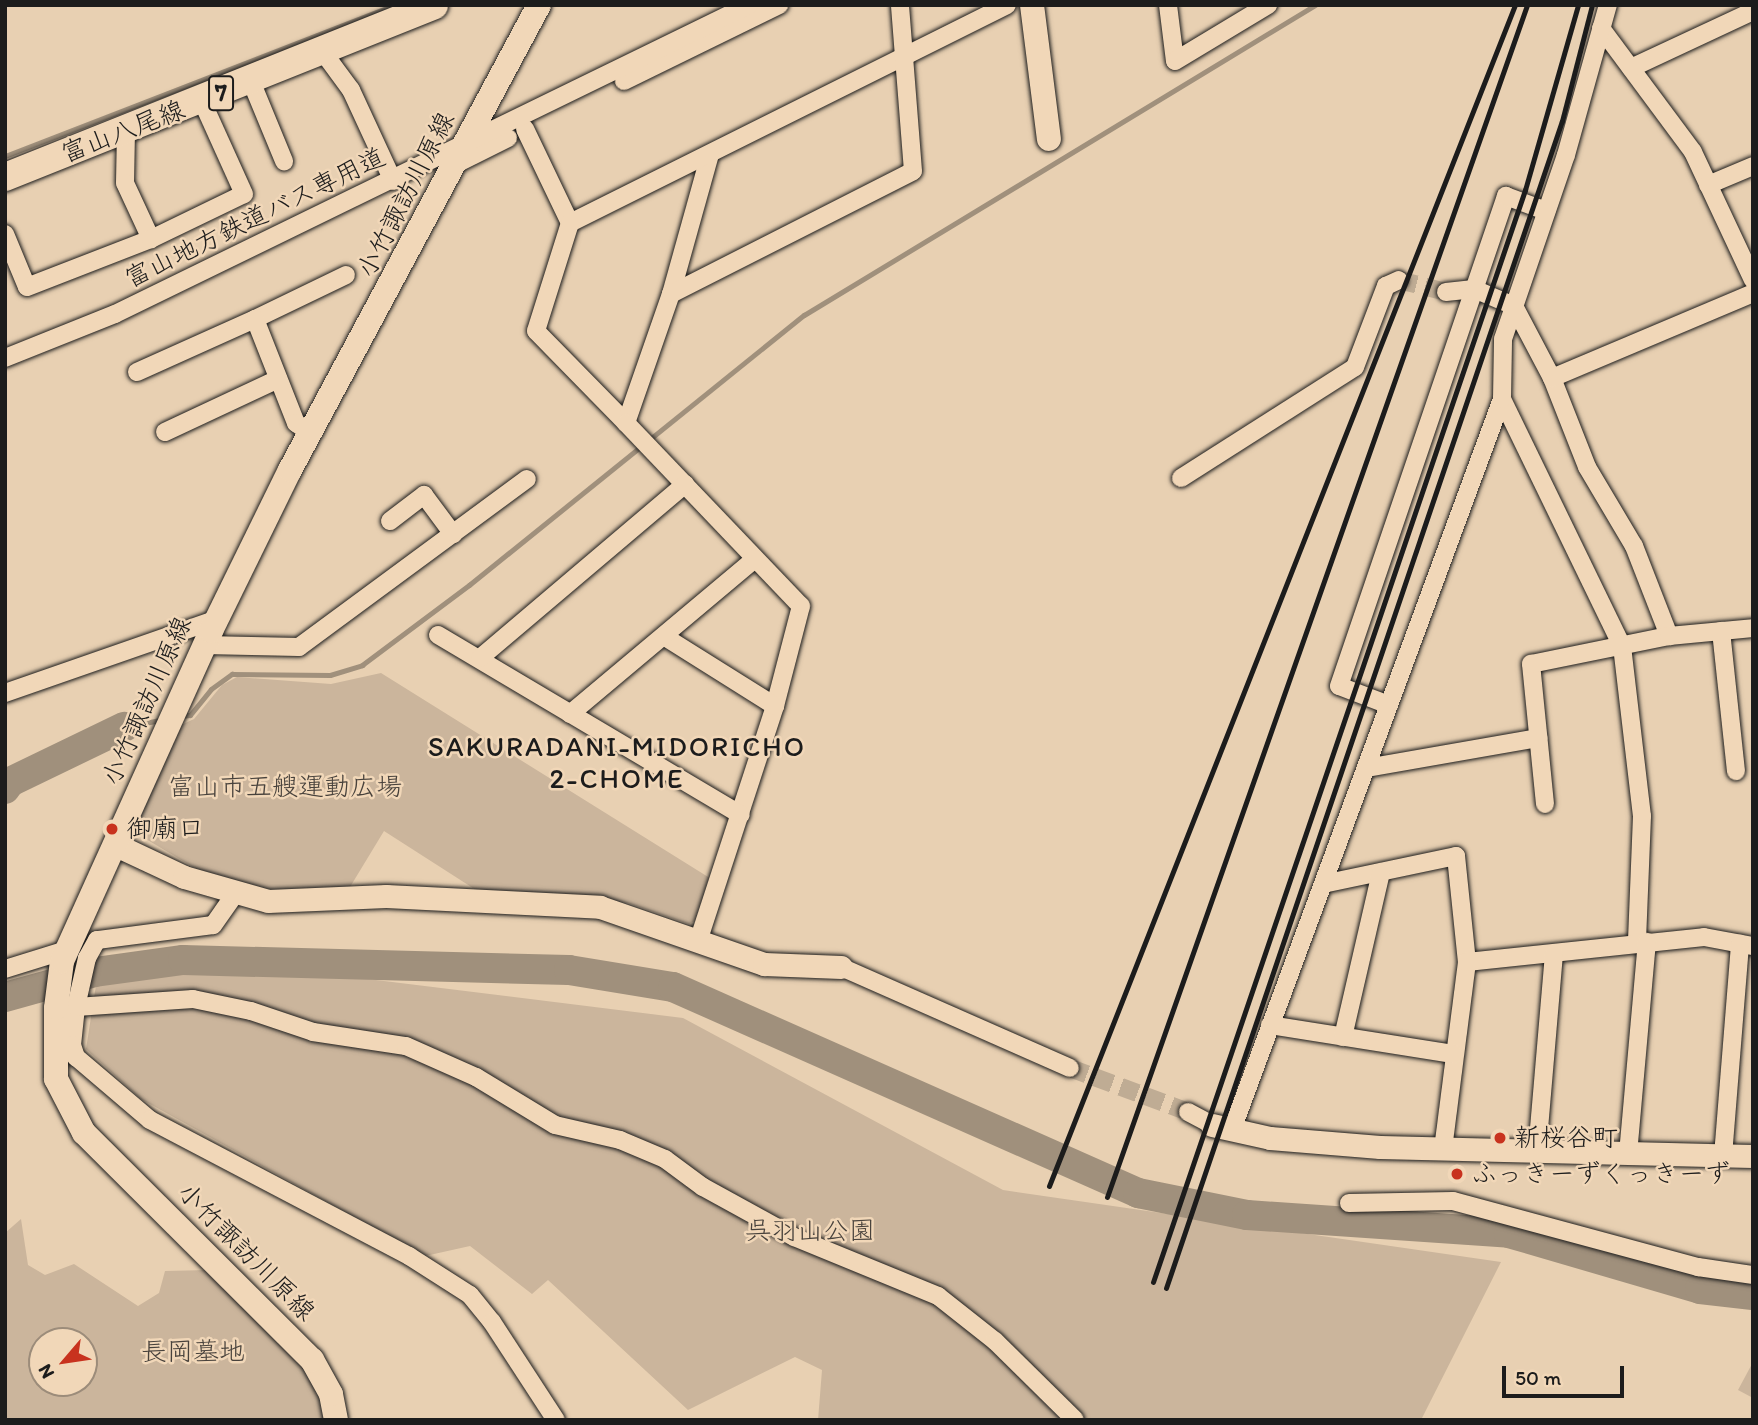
<!DOCTYPE html>
<meta charset="utf-8">
<style>
body{margin:0}
#map{position:relative;width:1758px;height:1425px;overflow:hidden;background:#e8d0b2;font-family:Itim,"Klee One",sans-serif}
div>[style]{position:absolute}
.green>*{inset:0;background:#cbb59c}
.stream>*{height:5px;margin:-2.5px;padding:0 2.5px;transform-origin:2.5px;border-radius:2.5px;background:#a0907c}
.river>*{height:30px;margin:-15px;padding:0 15px;transform-origin:15px;border-radius:15px;background:#a0907c}
.minor-tunnel>*{height:18px;margin-top:-9px;transform-origin:0;background:repeating-linear-gradient(90deg,#bfac94 0 18px,transparent 0 27px)}
.roads{filter:drop-shadow(0 0 2px #1c1c1c) drop-shadow(0 0 2px #1c1c1c)}
.minor>*{height:18px;margin:-9px;padding:0 9px;transform-origin:9px;border-radius:9px;background:#f1d7b8}
.tertiary>*{height:23px;margin:-11.5px;padding:0 11.5px;transform-origin:11.5px;border-radius:11.5px;background:#f1d7b8}
.secondary>*{height:24px;margin:-12px;padding:0 12px;transform-origin:12px;border-radius:12px;background:#f1d7b8}
.primary>*{height:28px;margin:-14px;padding:0 14px;transform-origin:14px;border-radius:14px;background:#f1d7b8}
.rail>*{height:5px;margin:-2.5px;padding:0 2.5px;transform-origin:2.5px;border-radius:2.5px;background:#1c1c1c}
.dots>*{width:19px;height:19px;translate:-50% -50%;box-sizing:border-box;border:4px solid #f1d7b8;border-radius:50%}
span{translate:-50% -50%;white-space:nowrap;text-align:center;line-height:1.15;-webkit-text-stroke:5px #f1d7b8;paint-order:stroke}
.shield-label span{padding:2px 5px;background:#f1d7b8;border:2px solid;border-radius:5px;-webkit-text-stroke-width:0}
.shield-label{font-size:24px;color:#1c1c1c;font-weight:700}
.street-label{font-size:26px;color:#1c1c1c}
.park-label{font-size:26px;color:#48423c}
.poi-label{font-size:26px;color:#1c1c1c}
.left{translate:0 -50%;text-align:left}
.neighbourhood-label{font-size:28px;color:#1c1c1c;letter-spacing:2px}
.frame{position:absolute;inset:0;border:7px solid #1c1c1c;pointer-events:none}
.north{position:absolute;left:28px;top:1327px;width:70px;height:70px;box-sizing:border-box;background:#f1d7b8;border:2px solid #9c8c7a;border-radius:50%;rotate:241deg;font-size:19px;font-weight:700;line-height:28px;text-align:center;color:#1c1c1c}
.north::after{content:'';display:block;margin:auto;width:24px;height:32px;background:#c8321e;clip-path:polygon(50% 0,100% 100%,50% 72%,0 100%)}
.scale{position:absolute;left:1502px;top:1366px;width:122px;height:32px;box-sizing:border-box;border:4px solid #1c1c1c;border-top:0;padding-left:9px;font-size:21px;line-height:24px;white-space:nowrap;color:#1c1c1c;-webkit-text-stroke:5px #f1d7b8;paint-order:stroke}
</style>
<div id="map">
<div class="green">
<div style="clip-path:polygon(381px 673px,713px 880px,702px 917px,689px 924px,628px 903px,476px 890px,384px 831px,347px 892px,308px 896px,222px 884px,134px 832px,133px 823px,179px 726px,194px 719px,222px 685px,237px 677px,331px 684px)"></div>
<div style="clip-path:polygon(189px 964px,319px 973px,683px 1018px,1003px 1190px,1501px 1262px,1421px 1420px,818px 1420px,822px 1370px,795px 1357px,688px 1410px,548px 1280px,532px 1294px,470px 1246px,425px 1256px,141px 1099px,86px 1049px,97px 979px)"></div>
<div style="clip-path:polygon(evenodd,21px 1219px,28px 1265px,45px 1275px,74px 1264px,138px 1306px,159px 1293px,165px 1271px,209px 1270px,314px 1372px,334px 1420px,5px 1420px,5px 1233px,21px 1219px,42px 1341px,84px 1341px,84px 1383px,42px 1383px,42px 1341px)"></div>
<div style="clip-path:polygon(1753px 1362px,1753px 1398px,1738px 1390px)"></div>
</div>
<div class="stream">
<div style="left:5px;top:156px;width:418px;rotate:-21.2deg"></div>
<div style="left:181px;top:716px;width:9px;rotate:-6deg"></div>
<div style="left:190px;top:715px;width:33px;rotate:-51deg"></div>
<div style="left:211px;top:689px;width:26px;rotate:-36deg"></div>
<div style="left:232px;top:674px;width:98px;rotate:0.6deg"></div>
<div style="left:330px;top:675px;width:34px;rotate:-17deg"></div>
<div style="left:362px;top:665px;width:134px;rotate:-36.8deg"></div>
<div style="left:469px;top:585px;width:430px;rotate:-38.9deg"></div>
<div style="left:804px;top:315px;width:598px;rotate:-31.24deg"></div>
<div style="left:124px;top:727px;width:38px;rotate:-11deg"></div>
</div>
<div class="river">
<div style="left:5px;top:789px;width:9px;rotate:-54deg"></div>
<div style="left:10px;top:782px;width:127px;rotate:-25.8deg"></div>
<div style="left:5px;top:997px;width:93px;rotate:-15.5deg"></div>
<div style="left:95px;top:972px;width:89px;rotate:-7.8deg"></div>
<div style="left:183px;top:960px;width:386px;rotate:1.5deg"></div>
<div style="left:569px;top:970px;width:105px;rotate:9.3deg"></div>
<div style="left:673px;top:987px;width:509px;rotate:23.89deg"></div>
<div style="left:1138px;top:1193px;width:111px;rotate:11.4deg"></div>
<div style="left:1247px;top:1215px;width:263px;rotate:3.9deg"></div>
<div style="left:1509px;top:1233px;width:199px;rotate:16.3deg"></div>
<div style="left:1700px;top:1289px;width:53px;rotate:6.5deg"></div>
</div>
<div class="minor-tunnel">
<div style="left:1399px;top:280px;width:49px;rotate:14.3deg"></div>
<div style="left:1070px;top:1068px;width:126px;rotate:20.4deg"></div>
</div>
<div class="roads">
<div class="minor">
<div style="left:1168px;top:5px;width:56px;rotate:82.9deg"></div>
<div style="left:1175px;top:61px;width:109px;rotate:-31.1deg"></div>
<div style="left:1601px;top:28px;width:154px;rotate:53.4deg"></div>
<div style="left:1693px;top:152px;width:141px;rotate:64.9deg"></div>
<div style="left:323px;top:52px;width:47px;rotate:53.6deg"></div>
<div style="left:351px;top:90px;width:100px;rotate:65.2deg"></div>
<div style="left:1631px;top:68px;width:135px;rotate:-25deg"></div>
<div style="left:251px;top:81px;width:87px;rotate:67.6deg"></div>
<div style="left:624px;top:81px;width:173px;rotate:-26.1deg"></div>
<div style="left:525px;top:129px;width:104px;rotate:64.4deg"></div>
<div style="left:570px;top:223px;width:113px;rotate:107.5deg"></div>
<div style="left:536px;top:331px;width:129px;rotate:45.6deg"></div>
<div style="left:626px;top:423px;width:137px;rotate:-70.8deg"></div>
<div style="left:671px;top:294px;width:145px;rotate:-74.4deg"></div>
<div style="left:126px;top:131px;width:52px;rotate:91.1deg"></div>
<div style="left:125px;top:183px;width:62px;rotate:65.1deg"></div>
<div style="left:458px;top:163px;width:56px;rotate:-26.6deg"></div>
<div style="left:1708px;top:185px;width:49px;rotate:-22.9deg"></div>
<div style="left:570px;top:223px;width:488px;rotate:-26.5deg"></div>
<div style="left:5px;top:234px;width:57px;rotate:67.5deg"></div>
<div style="left:27px;top:287px;width:133px;rotate:-21.2deg"></div>
<div style="left:151px;top:239px;width:103px;rotate:-25.8deg"></div>
<div style="left:244px;top:194px;width:102px;rotate:-114.3deg"></div>
<div style="left:1446px;top:292px;width:28px;rotate:-6deg"></div>
<div style="left:1474px;top:289px;width:43px;rotate:23deg"></div>
<div style="left:1514px;top:306px;width:81px;rotate:62.2deg"></div>
<div style="left:1552px;top:378px;width:96px;rotate:68.5deg"></div>
<div style="left:1587px;top:467px;width:92px;rotate:59.3deg"></div>
<div style="left:1634px;top:546px;width:97px;rotate:68.7deg"></div>
<div style="left:671px;top:294px;width:271px;rotate:-26.9deg"></div>
<div style="left:913px;top:171px;width:167px;rotate:-94.5deg"></div>
<div style="left:255px;top:319px;width:101px;rotate:-25.8deg"></div>
<div style="left:5px;top:358px;width:118px;rotate:-21.8deg"></div>
<div style="left:115px;top:314px;width:705px;rotate:-25.98deg"></div>
<div style="left:137px;top:372px;width:129px;rotate:-24.2deg"></div>
<div style="left:255px;top:319px;width:112px;rotate:68.5deg"></div>
<div style="left:296px;top:423px;width:19px;rotate:36deg"></div>
<div style="left:1552px;top:378px;width:218px;rotate:-22.9deg"></div>
<div style="left:1502px;top:399px;width:275px;rotate:64.1deg"></div>
<div style="left:1622px;top:646px;width:171px;rotate:83.3deg"></div>
<div style="left:1642px;top:816px;width:127px;rotate:92.3deg"></div>
<div style="left:626px;top:423px;width:253px;rotate:46.3deg"></div>
<div style="left:801px;top:606px;width:103px;rotate:104.6deg"></div>
<div style="left:775px;top:706px;width:245px;rotate:108.1deg"></div>
<div style="left:165px;top:432px;width:125px;rotate:-25.1deg"></div>
<div style="left:1181px;top:478px;width:206px;rotate:-32.5deg"></div>
<div style="left:1355px;top:367px;width:87px;rotate:-69.1deg"></div>
<div style="left:1386px;top:286px;width:14px;rotate:-25deg"></div>
<div style="left:390px;top:521px;width:43px;rotate:-37.4deg"></div>
<div style="left:424px;top:495px;width:49px;rotate:53.4deg"></div>
<div style="left:1721px;top:631px;width:141px;rotate:83.9deg"></div>
<div style="left:438px;top:635px;width:352px;rotate:30.7deg"></div>
<div style="left:665px;top:637px;width:130px;rotate:32.1deg"></div>
<div style="left:204px;top:645px;width:95px;rotate:1.2deg"></div>
<div style="left:299px;top:647px;width:283px;rotate:-36.4deg"></div>
<div style="left:480px;top:658px;width:269px;rotate:-40.3deg"></div>
<div style="left:5px;top:693px;width:225px;rotate:-19.2deg"></div>
<div style="left:1389px;top:705px;width:53px;rotate:-159.2deg"></div>
<div style="left:1339px;top:686px;width:518px;rotate:-71.18deg"></div>
<div style="left:1506px;top:196px;width:43px;rotate:20.6deg"></div>
<div style="left:570px;top:714px;width:241px;rotate:-40deg"></div>
<div style="left:1366px;top:768px;width:175px;rotate:-9.9deg"></div>
<div style="left:1545px;top:804px;width:141px;rotate:-95.7deg"></div>
<div style="left:1531px;top:664px;width:141px;rotate:-11.5deg"></div>
<div style="left:1669px;top:636px;width:84px;rotate:-5.4deg"></div>
<div style="left:1323px;top:884px;width:136px;rotate:-11.9deg"></div>
<div style="left:1456px;top:856px;width:107px;rotate:84.1deg"></div>
<div style="left:1467px;top:962px;width:190px;rotate:97.3deg"></div>
<div style="left:235px;top:894px;width:38px;rotate:125deg"></div>
<div style="left:213px;top:925px;width:117px;rotate:172.6deg"></div>
<div style="left:97px;top:940px;width:21px;rotate:119deg"></div>
<div style="left:87px;top:958px;width:50px;rotate:102.7deg"></div>
<div style="left:76px;top:1007px;width:38px;rotate:96deg"></div>
<div style="left:72px;top:1045px;width:13px;rotate:72deg"></div>
<div style="left:76px;top:1057px;width:97px;rotate:40.4deg"></div>
<div style="left:150px;top:1120px;width:293px;rotate:27.7deg"></div>
<div style="left:409px;top:1256px;width:72px;rotate:32.6deg"></div>
<div style="left:470px;top:1295px;width:35px;rotate:51deg"></div>
<div style="left:492px;top:1322px;width:117px;rotate:56.9deg"></div>
<div style="left:1467px;top:962px;width:238px;rotate:-6deg"></div>
<div style="left:1704px;top:937px;width:50px;rotate:10.4deg"></div>
<div style="left:841px;top:967px;width:250px;rotate:23.8deg"></div>
<div style="left:5px;top:969px;width:64px;rotate:-17.3deg"></div>
<div style="left:76px;top:1007px;width:117px;rotate:-3.9deg"></div>
<div style="left:193px;top:999px;width:59px;rotate:11.7deg"></div>
<div style="left:251px;top:1011px;width:65px;rotate:18.7deg"></div>
<div style="left:313px;top:1032px;width:94px;rotate:8.6deg"></div>
<div style="left:406px;top:1046px;width:77px;rotate:23.9deg"></div>
<div style="left:476px;top:1077px;width:92px;rotate:31.3deg"></div>
<div style="left:555px;top:1125px;width:67px;rotate:13deg"></div>
<div style="left:620px;top:1140px;width:49px;rotate:22.9deg"></div>
<div style="left:665px;top:1159px;width:47px;rotate:36.4deg"></div>
<div style="left:703px;top:1187px;width:104px;rotate:28.8deg"></div>
<div style="left:794px;top:1237px;width:156px;rotate:22.3deg"></div>
<div style="left:938px;top:1296px;width:73px;rotate:38.3deg"></div>
<div style="left:995px;top:1341px;width:112px;rotate:44.6deg"></div>
<div style="left:1270px;top:1025px;width:186px;rotate:9deg"></div>
<div style="left:1343px;top:1037px;width:169px;rotate:-77deg"></div>
<div style="left:1188px;top:1112px;width:27px;rotate:28deg"></div>
<div style="left:1232px;top:1130px;width:779px;rotate:-69.73deg"></div>
<div style="left:1502px;top:399px;width:60px;rotate:-89deg"></div>
<div style="left:1503px;top:339px;width:194px;rotate:-71.1deg"></div>
<div style="left:1566px;top:155px;width:156px;rotate:-74.4deg"></div>
<div style="left:1537px;top:1152px;width:199px;rotate:-85.1deg"></div>
<div style="left:1628px;top:1154px;width:213px;rotate:-84.9deg"></div>
<div style="left:1723px;top:1156px;width:213px;rotate:-85.4deg"></div>
<div style="left:1349px;top:1203px;width:104px;rotate:-1.1deg"></div>
<div style="left:1453px;top:1201px;width:254px;rotate:15.1deg"></div>
<div style="left:1698px;top:1267px;width:56px;rotate:8.3deg"></div>
</div>
<div class="tertiary">
<div style="left:116px;top:845px;width:75px;rotate:25.2deg"></div>
<div style="left:184px;top:877px;width:87px;rotate:15.9deg"></div>
<div style="left:268px;top:901px;width:118px;rotate:-2.4deg"></div>
<div style="left:386px;top:896px;width:214px;rotate:2.9deg"></div>
<div style="left:600px;top:907px;width:174px;rotate:19.2deg"></div>
<div style="left:764px;top:964px;width:77px;rotate:2.2deg"></div>
<div style="left:1212px;top:1125px;width:59px;rotate:12.6deg"></div>
<div style="left:1270px;top:1138px;width:110px;rotate:4.7deg"></div>
<div style="left:1380px;top:1147px;width:373px;rotate:1.4deg"></div>
</div>
<div class="secondary">
<div style="left:1032px;top:5px;width:135px;rotate:82.8deg"></div>
<div style="left:336px;top:1420px;width:26px;rotate:-101deg"></div>
<div style="left:331px;top:1394px;width:39px;rotate:-119deg"></div>
<div style="left:312px;top:1360px;width:322px;rotate:-135.1deg"></div>
<div style="left:84px;top:1133px;width:61px;rotate:-117.4deg"></div>
<div style="left:56px;top:1079px;width:71px;rotate:-90deg"></div>
<div style="left:56px;top:1008px;width:47px;rotate:-82.7deg"></div>
<div style="left:62px;top:961px;width:362px;rotate:-65.7deg"></div>
<div style="left:211px;top:631px;width:179px;rotate:-63.9deg"></div>
<div style="left:290px;top:470px;width:527px;rotate:-61.83deg"></div>
</div>
<div class="primary">
<div style="left:5px;top:177px;width:462px;rotate:-21.8deg"></div>
</div>
</div>
<div class="rail">
<div style="left:1049px;top:1186px;width:1270px;rotate:-68.47deg"></div>
<div style="left:1107px;top:1197px;width:1264px;rotate:-70.59deg"></div>
<div style="left:1153px;top:1282px;width:1154px;rotate:-71.19deg"></div>
<div style="left:1525px;top:190px;width:192px;rotate:-74deg"></div>
<div style="left:1166px;top:1288px;width:1232px;rotate:-71.26deg"></div>
<div style="left:1562px;top:121px;width:120px;rotate:-75.5deg"></div>
</div>
<div class="dots">
<div style="left:112px;top:829px;background:#c8321e"></div>
<div style="left:1500px;top:1138px;background:#c8321e"></div>
<div style="left:1457px;top:1174px;background:#c8321e"></div>
</div>
<div class="shield-label">
<span style="left:221px;top:93px">7</span>
</div>
<div class="street-label">
<span style="left:123px;top:132px;rotate:-21deg">富山八尾線</span>
<span style="left:406px;top:195px;rotate:-63deg">小竹諏訪川原線</span>
<span style="left:255px;top:218px;rotate:-26deg">富山地方鉄道バス専用道</span>
<span style="left:147px;top:701px;rotate:-66deg">小竹諏訪川原線</span>
<span style="left:246px;top:1252px;rotate:45deg">小竹諏訪川原線</span>
</div>
<div class="park-label">
<span style="left:285px;top:787px">富山市五艘運動広場</span>
<span style="left:810px;top:1231px">呉羽山公園</span>
<span style="left:193px;top:1352px">長岡墓地</span>
</div>
<div class="poi-label">
<span class="left" style="left:126px;top:829px">御廟口</span>
<span class="left" style="left:1514px;top:1138px">新桜谷町</span>
<span class="left" style="left:1471px;top:1174px">ふっきーずくっきーず</span>
</div>
<div class="neighbourhood-label">
<span style="left:617px;top:762px">SAKURADANI-MIDORICHO<br>2-CHOME</span>
</div>
<div class="frame"></div>
<div class="north">N</div>
<div class="scale">50 m</div>
</div>
